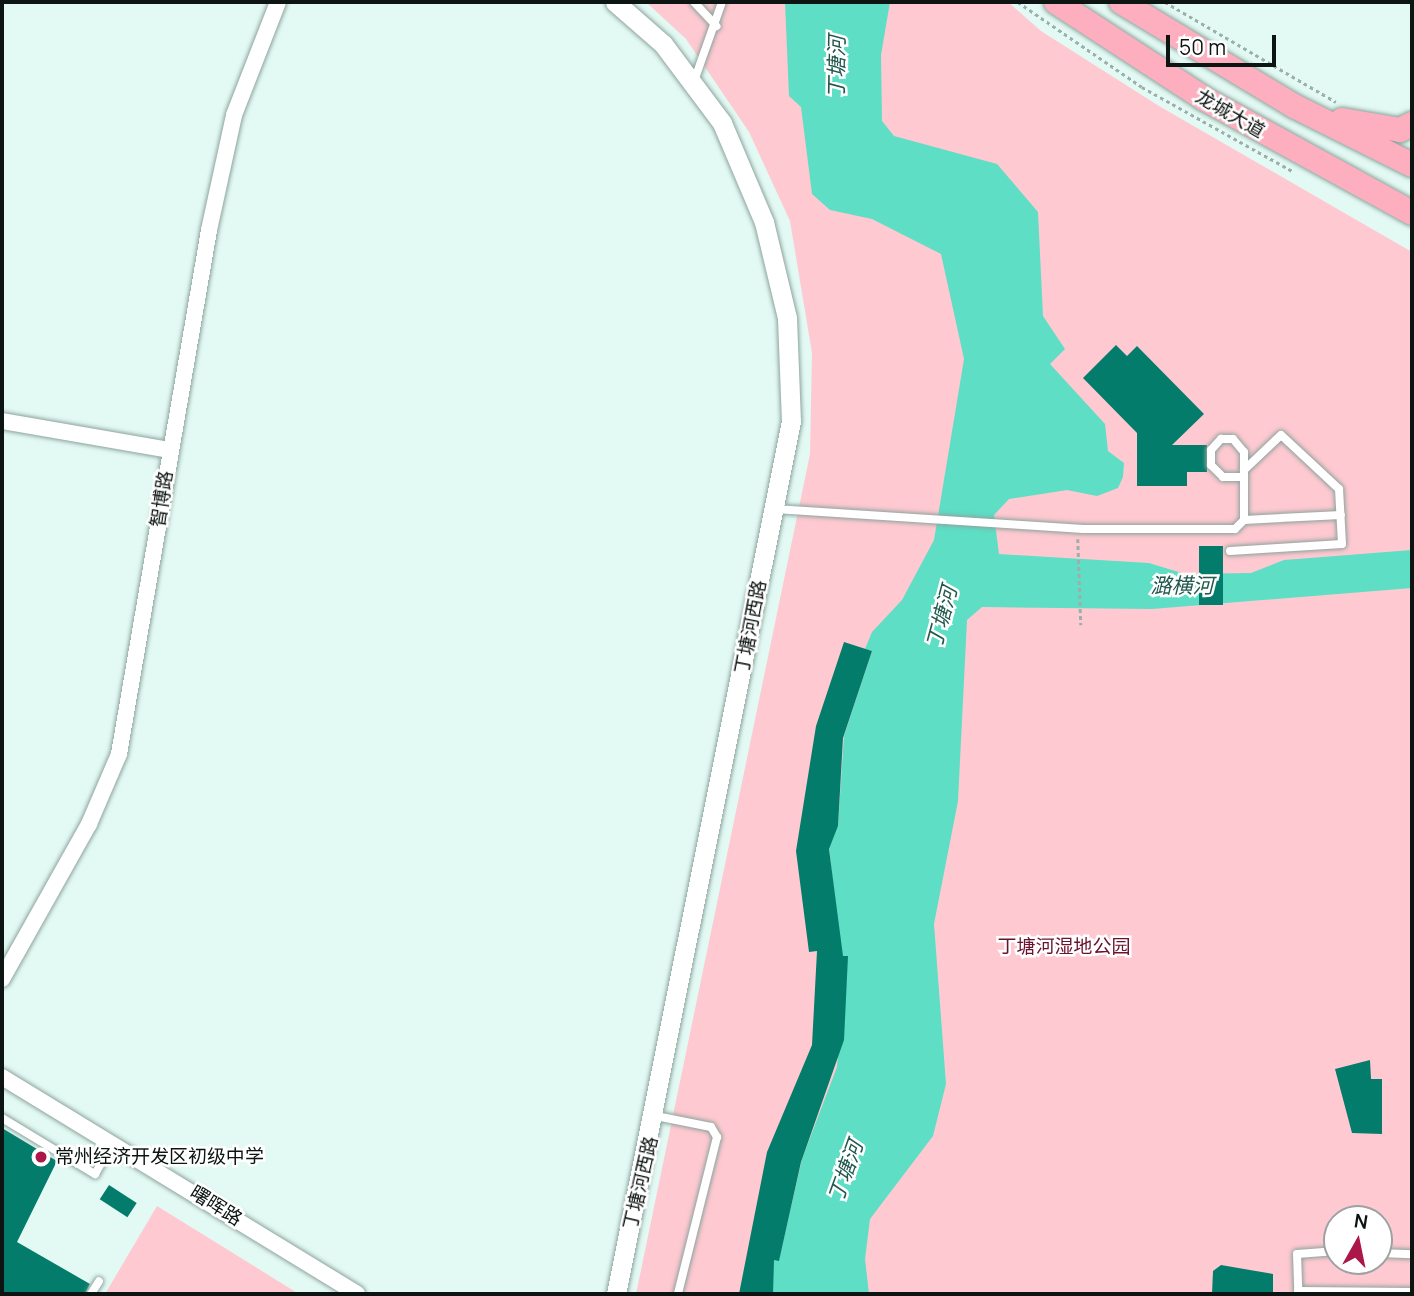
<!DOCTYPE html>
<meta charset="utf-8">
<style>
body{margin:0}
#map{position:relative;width:1414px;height:1296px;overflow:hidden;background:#e3faf4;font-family:Manrope,"Noto Sans SC",sans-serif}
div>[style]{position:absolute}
.green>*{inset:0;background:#ffc9d1}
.water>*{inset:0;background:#5ddec5}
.building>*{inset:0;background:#037c6b;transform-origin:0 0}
.path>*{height:2.5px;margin-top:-1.25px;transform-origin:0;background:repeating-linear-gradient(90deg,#9dafaa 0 3.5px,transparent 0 7px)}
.roads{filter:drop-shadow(0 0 2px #8ea49e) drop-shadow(0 0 2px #8ea49e)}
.service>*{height:8px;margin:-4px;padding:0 4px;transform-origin:4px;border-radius:4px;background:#fff}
.minor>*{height:16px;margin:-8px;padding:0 8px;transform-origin:8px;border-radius:8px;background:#fff}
.tertiary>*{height:19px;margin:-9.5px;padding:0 9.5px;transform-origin:9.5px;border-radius:9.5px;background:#fff}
.primary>*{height:24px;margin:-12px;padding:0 12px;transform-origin:12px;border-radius:12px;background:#fdafbf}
.dots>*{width:19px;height:19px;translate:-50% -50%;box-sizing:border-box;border:4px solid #fff;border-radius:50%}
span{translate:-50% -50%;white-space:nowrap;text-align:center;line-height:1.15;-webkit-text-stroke:5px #fff;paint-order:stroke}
.street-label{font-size:19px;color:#0d1513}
.park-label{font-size:19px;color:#6a132d}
.poi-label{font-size:19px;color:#0d1513}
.left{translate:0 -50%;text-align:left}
.water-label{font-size:21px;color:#22584e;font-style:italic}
.frame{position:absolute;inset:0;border:4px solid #0d1513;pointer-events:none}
.north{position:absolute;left:1323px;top:1205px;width:70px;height:70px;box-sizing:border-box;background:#fff;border:2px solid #9ea1a1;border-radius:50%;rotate:9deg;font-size:19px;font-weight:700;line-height:28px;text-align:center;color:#0d1513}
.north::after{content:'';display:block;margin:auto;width:24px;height:32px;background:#ab1749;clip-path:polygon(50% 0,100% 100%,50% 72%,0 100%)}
.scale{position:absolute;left:1166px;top:35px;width:110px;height:32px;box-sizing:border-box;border:4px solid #0d1513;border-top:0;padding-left:9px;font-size:21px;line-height:24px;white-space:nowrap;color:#0d1513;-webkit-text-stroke:5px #fff;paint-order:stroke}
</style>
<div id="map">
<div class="green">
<div style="clip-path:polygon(evenodd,646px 2px,1008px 2px,1041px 31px,1159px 106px,1412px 252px,1412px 1294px,636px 1294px,810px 454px,812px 353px,790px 221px,749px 132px,686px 39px,646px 2px,1337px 1219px,1379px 1219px,1379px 1261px,1337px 1261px,1337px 1219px)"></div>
<div style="clip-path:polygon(157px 1206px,299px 1294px,105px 1294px)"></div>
</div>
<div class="water">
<div style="clip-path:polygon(785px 2px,890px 2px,881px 55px,882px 121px,894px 136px,997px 164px,1038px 212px,1043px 316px,1065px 349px,1050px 364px,1105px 424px,1108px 451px,1124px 463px,1123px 477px,1118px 488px,1097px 496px,1067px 490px,1009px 499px,994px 515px,999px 554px,1149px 563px,1185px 574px,1251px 573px,1284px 560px,1412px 550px,1412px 588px,1152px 609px,982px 607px,967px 620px,958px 801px,934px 924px,946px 1084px,933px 1136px,870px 1219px,865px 1259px,869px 1294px,773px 1294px,768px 1258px,779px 1260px,802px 1159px,837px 1067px,847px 956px,841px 956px,829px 847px,838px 826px,844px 736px,872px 651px,865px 649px,872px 632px,902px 600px,934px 540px,964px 359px,941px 254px,872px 219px,830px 210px,812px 194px,801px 107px,789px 96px)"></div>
</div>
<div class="building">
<div style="clip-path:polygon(1116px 345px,1127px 356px,1137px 346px,1204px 414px,1172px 445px,1207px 445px,1207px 472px,1187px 472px,1187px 486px,1137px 486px,1137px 433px,1083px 378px)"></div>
<div style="left:1199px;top:546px;width:24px;height:59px"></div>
<div style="clip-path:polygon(844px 642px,872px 651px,843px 738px,838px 826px,829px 849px,843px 956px,848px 956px,844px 1040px,801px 1162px,779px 1261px,774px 1260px,773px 1294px,739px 1294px,767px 1152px,812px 1045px,817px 951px,809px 952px,796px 851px,816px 726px)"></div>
<div style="clip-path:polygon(1370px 1060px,1371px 1079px,1382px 1079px,1382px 1134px,1352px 1133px,1335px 1069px)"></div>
<div style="clip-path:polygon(2px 1128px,57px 1161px,17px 1242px,90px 1284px,85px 1294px,2px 1294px)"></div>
<div style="left:109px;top:1185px;width:33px;height:17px;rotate:33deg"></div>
<div style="clip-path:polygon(1221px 1265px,1273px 1274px,1273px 1294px,1212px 1294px,1213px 1271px)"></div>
</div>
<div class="path">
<div style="left:1018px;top:2px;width:150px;rotate:34.4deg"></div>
<div style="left:1142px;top:87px;width:174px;rotate:29.2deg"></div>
<div style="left:1165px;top:2px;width:198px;rotate:30.3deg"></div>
<div style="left:1078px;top:539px;width:86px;rotate:88deg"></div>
</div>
<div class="roads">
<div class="service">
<div style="left:694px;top:2px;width:33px;rotate:47deg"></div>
<div style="left:693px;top:84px;width:87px;rotate:-70.5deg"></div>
<div style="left:1244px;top:477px;width:21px;rotate:180deg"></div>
<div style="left:1223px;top:477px;width:17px;rotate:-135deg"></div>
<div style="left:1211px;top:465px;width:15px;rotate:-90deg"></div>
<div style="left:1211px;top:450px;width:15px;rotate:-48deg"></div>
<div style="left:1221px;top:439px;width:12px"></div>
<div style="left:1233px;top:439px;width:17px;rotate:50deg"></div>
<div style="left:1244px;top:452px;width:18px;rotate:90deg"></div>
<div style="left:775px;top:509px;width:309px;rotate:3.7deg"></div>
<div style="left:1083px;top:529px;width:152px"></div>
<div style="left:1235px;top:529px;width:13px;rotate:-45deg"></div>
<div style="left:1244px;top:520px;width:97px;rotate:-3deg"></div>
<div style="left:1230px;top:551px;width:112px;rotate:-3.6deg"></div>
<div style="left:1342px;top:544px;width:55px;rotate:-93.1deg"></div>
<div style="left:1339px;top:489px;width:79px;rotate:-137deg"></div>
<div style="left:1281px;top:435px;width:51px;rotate:136.6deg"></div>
<div style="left:1244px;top:470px;width:50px;rotate:90deg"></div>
<div style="left:656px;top:1116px;width:56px;rotate:11.3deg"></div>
<div style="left:711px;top:1127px;width:12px;rotate:59deg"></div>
<div style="left:717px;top:1137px;width:162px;rotate:104deg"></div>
<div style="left:2px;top:1118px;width:109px;rotate:31.1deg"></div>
<div style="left:95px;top:1174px;width:34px;rotate:-60deg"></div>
<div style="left:1337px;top:1251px;width:40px;rotate:175.7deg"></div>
<div style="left:1297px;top:1254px;width:37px;rotate:88deg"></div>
<div style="left:1298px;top:1291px;width:114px;rotate:0.5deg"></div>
<div style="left:1379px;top:1253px;width:33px;rotate:2deg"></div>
<div style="left:91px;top:1294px;width:15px;rotate:-58deg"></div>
</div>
<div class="minor">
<div style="left:2px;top:421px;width:170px;rotate:9.8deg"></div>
<div style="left:2px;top:979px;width:178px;rotate:-60.7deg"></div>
<div style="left:89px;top:824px;width:76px;rotate:-66.8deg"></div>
<div style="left:119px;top:754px;width:532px;rotate:-80.25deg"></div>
<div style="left:209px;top:230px;width:118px;rotate:-77.7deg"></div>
<div style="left:234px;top:115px;width:121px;rotate:-68.7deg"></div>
<div style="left:2px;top:1077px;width:416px;rotate:31.4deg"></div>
</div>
<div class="tertiary">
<div style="left:615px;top:2px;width:64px;rotate:41.2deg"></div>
<div style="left:663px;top:44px;width:99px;rotate:53.2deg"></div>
<div style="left:722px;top:123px;width:108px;rotate:67deg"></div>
<div style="left:764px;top:222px;width:99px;rotate:76.5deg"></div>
<div style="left:787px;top:318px;width:103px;rotate:87.8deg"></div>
<div style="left:791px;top:421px;width:890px;rotate:101.34deg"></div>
</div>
<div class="primary">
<div style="left:1056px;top:2px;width:176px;rotate:33.1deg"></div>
<div style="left:1203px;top:98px;width:239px;rotate:28.8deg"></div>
<div style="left:1121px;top:2px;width:202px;rotate:31deg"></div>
<div style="left:1294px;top:106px;width:132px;rotate:26.6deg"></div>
<div style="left:1342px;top:120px;width:59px;rotate:9.8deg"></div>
<div style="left:1400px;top:130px;width:13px;rotate:-27deg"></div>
</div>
</div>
<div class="dots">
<div style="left:41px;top:1157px;background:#ab1749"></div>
</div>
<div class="street-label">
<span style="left:1230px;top:114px;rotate:30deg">龙城大道</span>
<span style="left:162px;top:499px;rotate:-81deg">智博路</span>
<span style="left:751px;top:627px;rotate:-79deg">丁塘河西路</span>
<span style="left:641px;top:1183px;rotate:-77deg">丁塘河西路</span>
<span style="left:216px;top:1206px;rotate:32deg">曙晖路</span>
</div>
<div class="park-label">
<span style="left:1064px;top:947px">丁塘河湿地公园</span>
</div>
<div class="poi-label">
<span class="left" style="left:55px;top:1157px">常州经济开发区初级中学</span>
</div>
<div class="water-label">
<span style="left:836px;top:67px;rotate:-89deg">丁塘河</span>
<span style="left:1182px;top:585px">潞横河</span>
<span style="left:941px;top:617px;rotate:-75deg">丁塘河</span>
<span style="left:845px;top:1171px;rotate:-70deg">丁塘河</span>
</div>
<div class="frame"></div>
<div class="north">N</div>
<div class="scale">50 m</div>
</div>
